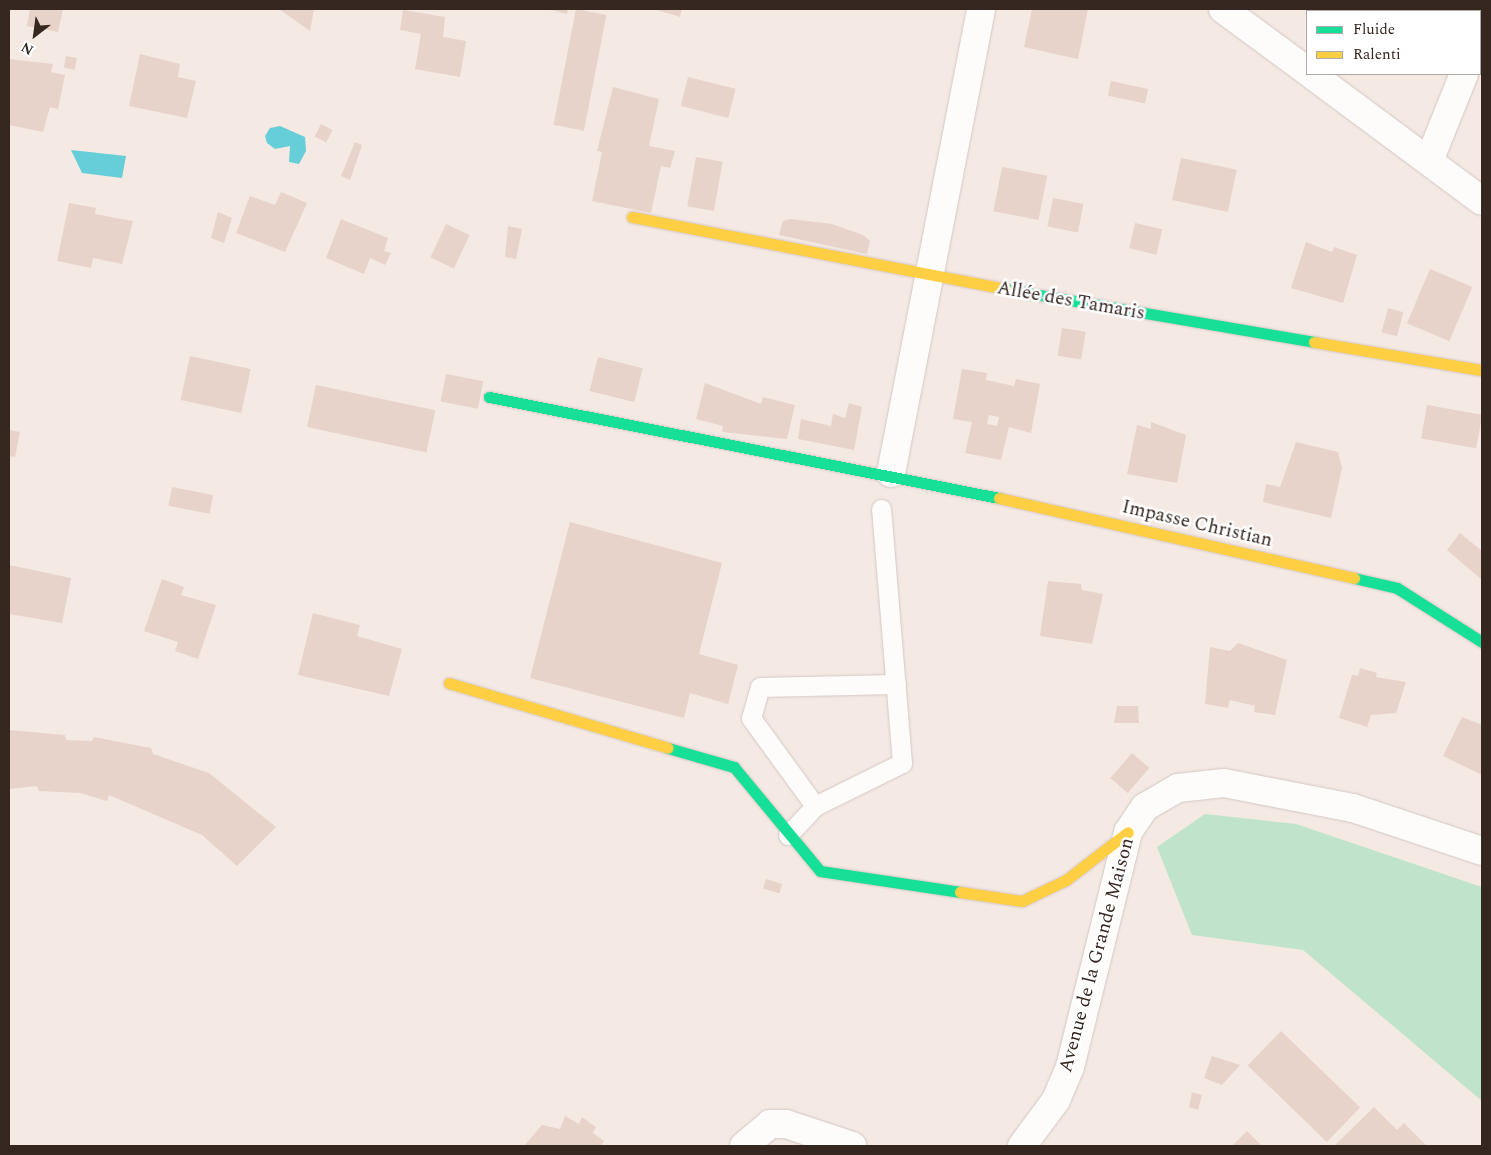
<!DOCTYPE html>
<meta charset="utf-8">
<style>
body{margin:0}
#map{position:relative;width:1491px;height:1155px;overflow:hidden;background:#f5e9e4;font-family:Spectral,serif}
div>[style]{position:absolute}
.green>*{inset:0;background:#bfe4cb}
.water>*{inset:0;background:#66ced8}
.building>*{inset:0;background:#e7d3ca;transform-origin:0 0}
.roads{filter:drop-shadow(0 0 1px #d3c7c2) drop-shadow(0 0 1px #d3c7c2)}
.lane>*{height:19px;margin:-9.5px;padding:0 9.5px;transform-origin:9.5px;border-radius:9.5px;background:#fefcfb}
.street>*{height:28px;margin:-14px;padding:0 14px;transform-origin:14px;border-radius:14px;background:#fefcfb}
.fast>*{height:11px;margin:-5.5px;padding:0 5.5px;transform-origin:5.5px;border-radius:5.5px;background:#16e098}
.slow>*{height:11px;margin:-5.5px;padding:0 5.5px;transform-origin:5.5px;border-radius:5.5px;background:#ffcf43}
span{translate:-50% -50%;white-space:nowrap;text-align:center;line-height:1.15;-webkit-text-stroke:5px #fff;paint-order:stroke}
.street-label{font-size:19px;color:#352620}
.frame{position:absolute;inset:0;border:10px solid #352620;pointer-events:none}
.legend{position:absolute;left:1306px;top:10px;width:175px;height:65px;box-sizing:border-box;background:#fff;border:1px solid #aea8a6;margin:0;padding:6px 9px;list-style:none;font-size:15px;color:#352620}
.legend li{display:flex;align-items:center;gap:10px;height:25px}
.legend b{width:25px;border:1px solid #aea8a6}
.north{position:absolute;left:10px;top:10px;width:50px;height:50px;-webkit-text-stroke:4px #fff;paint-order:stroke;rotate:210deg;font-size:14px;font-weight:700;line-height:20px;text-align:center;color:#352620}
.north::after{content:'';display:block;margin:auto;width:18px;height:22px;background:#352620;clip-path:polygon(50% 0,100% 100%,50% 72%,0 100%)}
</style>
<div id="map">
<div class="green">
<div style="clip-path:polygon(1205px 814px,1296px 824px,1482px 887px,1482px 1101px,1303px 950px,1192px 935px,1157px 847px)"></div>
</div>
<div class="water">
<div style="clip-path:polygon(280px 126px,305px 137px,306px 151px,299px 164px,289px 162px,290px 146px,275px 149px,267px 143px,265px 136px,270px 128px)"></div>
<div style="clip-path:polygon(71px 150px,126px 156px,122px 178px,82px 173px)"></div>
</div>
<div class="building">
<div style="clip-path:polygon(30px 9px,63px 9px,58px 32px,27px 26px)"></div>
<div style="clip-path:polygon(279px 9px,314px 9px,310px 31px)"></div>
<div style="clip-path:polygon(547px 9px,568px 9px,567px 14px)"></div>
<div style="left:576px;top:9px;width:31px;height:118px;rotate:11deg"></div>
<div style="clip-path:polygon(654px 9px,682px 9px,680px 17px)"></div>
<div style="clip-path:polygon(1032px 9px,1088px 9px,1078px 59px,1024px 47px)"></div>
<div style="clip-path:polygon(1338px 9px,1370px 9px,1336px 11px)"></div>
<div style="clip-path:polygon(403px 10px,445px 17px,443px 37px,466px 41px,460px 77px,415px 69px,421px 34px,400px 30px)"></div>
<div style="clip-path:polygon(140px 54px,180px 64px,178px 77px,196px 81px,187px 118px,129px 106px)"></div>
<div style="left:66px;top:56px;width:11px;height:12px;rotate:10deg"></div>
<div style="clip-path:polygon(9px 59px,53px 64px,51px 72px,65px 75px,58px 109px,50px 107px,43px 132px,9px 125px)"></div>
<div style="left:688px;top:77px;width:49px;height:30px;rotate:14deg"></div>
<div style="left:1111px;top:81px;width:38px;height:15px;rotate:12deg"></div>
<div style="clip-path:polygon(613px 87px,659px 99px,649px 146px,675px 151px,670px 168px,661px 166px,651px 213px,592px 201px,602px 152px,597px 151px)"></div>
<div style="left:321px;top:124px;width:13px;height:14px;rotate:27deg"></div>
<div style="clip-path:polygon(355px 142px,362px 145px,350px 180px,341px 176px)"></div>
<div style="left:696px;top:157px;width:27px;height:50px;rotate:10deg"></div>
<div style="left:1181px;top:158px;width:57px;height:43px;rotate:12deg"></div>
<div style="left:1002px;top:167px;width:46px;height:45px;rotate:11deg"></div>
<div style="clip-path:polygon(281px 192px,307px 203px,285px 252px,236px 233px,250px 196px,275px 205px)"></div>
<div style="left:1053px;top:198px;width:31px;height:29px;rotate:11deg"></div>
<div style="clip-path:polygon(69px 203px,96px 208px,95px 214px,133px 221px,122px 264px,93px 258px,91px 268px,57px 261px)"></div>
<div style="clip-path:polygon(218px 212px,232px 218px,224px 243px,211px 238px)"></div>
<div style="clip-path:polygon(341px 219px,388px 238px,384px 251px,391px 253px,385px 265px,370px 258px,364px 274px,326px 258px)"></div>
<div style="clip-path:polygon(791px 219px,832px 224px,863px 235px,870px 241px,867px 254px,779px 235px,783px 221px)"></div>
<div style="left:1135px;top:223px;width:28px;height:26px;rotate:13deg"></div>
<div style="left:446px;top:224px;width:26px;height:37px;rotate:25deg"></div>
<div style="clip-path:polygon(508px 226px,522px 229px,516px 259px,505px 257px)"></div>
<div style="clip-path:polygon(1306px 242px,1332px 252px,1334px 247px,1357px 255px,1343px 303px,1291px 288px)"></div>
<div style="left:1430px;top:269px;width:46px;height:59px;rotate:23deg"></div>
<div style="left:1388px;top:308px;width:16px;height:25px;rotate:15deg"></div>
<div style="left:1062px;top:328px;width:24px;height:28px;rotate:9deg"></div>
<div style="left:190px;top:356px;width:62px;height:45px;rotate:12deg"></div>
<div style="left:598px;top:357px;width:46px;height:35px;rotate:14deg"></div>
<div style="clip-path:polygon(evenodd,962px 369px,987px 373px,986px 380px,1014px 386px,1016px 379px,1040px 384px,1031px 433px,1009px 427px,1001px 460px,965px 453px,972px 422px,953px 419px,962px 369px,989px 415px,999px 417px,997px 426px,987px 424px,989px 415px)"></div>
<div style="left:446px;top:374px;width:38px;height:28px;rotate:11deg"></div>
<div style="clip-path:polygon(705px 383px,761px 404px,763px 397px,795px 405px,787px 439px,722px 432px,723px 426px,696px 419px)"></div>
<div style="left:316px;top:385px;width:122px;height:43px;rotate:12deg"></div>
<div style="clip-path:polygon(849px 403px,862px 407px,854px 450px,798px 439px,801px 419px,831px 426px,833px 414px,845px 418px)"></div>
<div style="left:1427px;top:405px;width:56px;height:34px;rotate:10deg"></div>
<div style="clip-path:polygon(1151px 422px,1186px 435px,1177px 483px,1127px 474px,1137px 425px,1151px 429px)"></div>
<div style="clip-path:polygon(9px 430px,20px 432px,15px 457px,9px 456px)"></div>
<div style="clip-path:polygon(1296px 442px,1338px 452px,1342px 468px,1331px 518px,1263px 502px,1266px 484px,1280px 487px)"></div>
<div style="left:172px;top:487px;width:42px;height:19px;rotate:11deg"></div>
<div style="clip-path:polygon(570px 522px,722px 563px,699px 654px,738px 665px,728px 704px,690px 693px,684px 718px,530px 678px)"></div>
<div style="clip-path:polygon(1460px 533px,1482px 551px,1482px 580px,1447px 550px)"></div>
<div style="clip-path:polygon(9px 565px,71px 578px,62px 623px,9px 614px)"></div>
<div style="clip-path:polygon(162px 579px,184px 587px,181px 595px,216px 605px,198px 659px,175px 651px,178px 642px,144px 631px)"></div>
<div style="clip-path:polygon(1048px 581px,1081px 584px,1082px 590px,1103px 594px,1092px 644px,1040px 636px)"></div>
<div style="clip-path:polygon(313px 613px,360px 625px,357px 636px,402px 649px,389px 696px,298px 675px)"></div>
<div style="clip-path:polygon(1238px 643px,1287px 660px,1275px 715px,1254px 712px,1255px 706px,1230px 700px,1228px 708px,1205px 704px,1210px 647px,1230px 651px)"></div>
<div style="clip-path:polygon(1360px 668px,1377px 673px,1376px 677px,1406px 682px,1396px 713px,1371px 715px,1367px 727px,1339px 718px,1352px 675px,1358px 676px)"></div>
<div style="clip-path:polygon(1117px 706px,1138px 706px,1139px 723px,1114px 723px)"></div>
<div style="clip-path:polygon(1462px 717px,1482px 725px,1482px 775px,1443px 756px)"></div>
<div style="clip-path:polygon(9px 730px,65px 735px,66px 740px,92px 741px,94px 737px,151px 748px,153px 754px,209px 773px,276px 827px,237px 866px,202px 835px,109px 795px,107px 801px,80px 793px,39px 791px,37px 786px,9px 789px)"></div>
<div style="left:1132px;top:753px;width:23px;height:33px;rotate:41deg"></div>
<div style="left:766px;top:879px;width:17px;height:10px;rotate:17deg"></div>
<div style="left:1281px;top:1031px;width:110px;height:48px;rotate:44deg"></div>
<div style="clip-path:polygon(1212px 1056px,1240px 1065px,1222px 1085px,1204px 1078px)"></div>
<div style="clip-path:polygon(1192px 1092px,1202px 1095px,1198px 1110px,1189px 1107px)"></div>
<div style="clip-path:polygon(1374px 1107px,1397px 1130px,1404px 1123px,1427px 1146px,1334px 1146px)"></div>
<div style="clip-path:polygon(565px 1116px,579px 1124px,582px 1117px,596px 1127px,593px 1133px,604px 1141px,601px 1146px,524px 1146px,542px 1125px,560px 1129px)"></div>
<div style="clip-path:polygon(1247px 1131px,1262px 1146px,1232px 1146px)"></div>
</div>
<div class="roads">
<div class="lane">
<div style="left:815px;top:806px;width:109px;rotate:-126deg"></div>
<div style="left:751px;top:718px;width:32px;rotate:-74deg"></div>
<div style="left:760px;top:687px;width:136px;rotate:-1.3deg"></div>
<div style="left:788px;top:835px;width:40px;rotate:-47deg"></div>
<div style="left:815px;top:806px;width:97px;rotate:-26.3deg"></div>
<div style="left:902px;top:763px;width:255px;rotate:-94.7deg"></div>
</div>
<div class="street">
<div style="left:1223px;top:9px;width:104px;rotate:36.4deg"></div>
<div style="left:1480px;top:37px;width:6px;rotate:-72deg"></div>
<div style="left:1311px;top:74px;width:213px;rotate:36.6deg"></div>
<div style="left:1429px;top:161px;width:94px;rotate:-68.1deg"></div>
<div style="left:891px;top:473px;width:473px;rotate:-79deg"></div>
<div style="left:744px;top:1146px;width:34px;rotate:-40deg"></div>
<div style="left:770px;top:1124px;width:16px"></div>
<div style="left:786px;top:1124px;width:70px;rotate:18.4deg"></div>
<div style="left:1022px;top:1146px;width:57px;rotate:-53.5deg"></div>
<div style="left:1056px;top:1100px;width:36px;rotate:-67deg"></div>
<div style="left:1070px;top:1067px;width:242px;rotate:-76.1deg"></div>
<div style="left:1128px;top:832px;width:30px;rotate:-56deg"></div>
<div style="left:1145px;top:807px;width:38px;rotate:-30deg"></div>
<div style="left:1178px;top:788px;width:46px;rotate:-6.2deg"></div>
<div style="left:1224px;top:783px;width:131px;rotate:11deg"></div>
<div style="left:1353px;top:808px;width:136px;rotate:18.4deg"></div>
</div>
<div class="fast">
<div style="left:1005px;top:289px;width:314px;rotate:9.7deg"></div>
<div style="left:489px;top:397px;width:520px;rotate:11.2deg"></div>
<div style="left:1354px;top:578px;width:44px;rotate:13.1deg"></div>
<div style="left:1397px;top:588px;width:101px;rotate:32.4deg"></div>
<div style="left:668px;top:748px;width:69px;rotate:16.1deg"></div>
<div style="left:734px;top:767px;width:135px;rotate:50.4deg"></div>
<div style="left:820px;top:871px;width:142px;rotate:8.5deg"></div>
</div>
<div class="slow">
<div style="left:632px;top:217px;width:380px;rotate:10.9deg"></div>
<div style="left:1314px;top:342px;width:170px;rotate:9.5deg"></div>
<div style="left:999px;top:498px;width:364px;rotate:12.7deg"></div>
<div style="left:449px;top:683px;width:228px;rotate:16.5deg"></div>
<div style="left:960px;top:892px;width:63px;rotate:8.3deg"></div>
<div style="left:1022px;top:901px;width:49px;rotate:-25.5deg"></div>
<div style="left:1066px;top:880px;width:78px;rotate:-37.7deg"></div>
</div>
</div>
<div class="street-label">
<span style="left:1071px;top:301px;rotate:10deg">Allée des Tamaris</span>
<span style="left:1197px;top:524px;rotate:13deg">Impasse Christian</span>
<span style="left:1097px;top:955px;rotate:-75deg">Avenue de la Grande Maison</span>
</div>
<div class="frame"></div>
<ul class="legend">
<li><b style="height:6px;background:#16e098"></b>Fluide</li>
<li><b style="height:6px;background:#ffcf43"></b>Ralenti</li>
</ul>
<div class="north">N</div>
</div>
